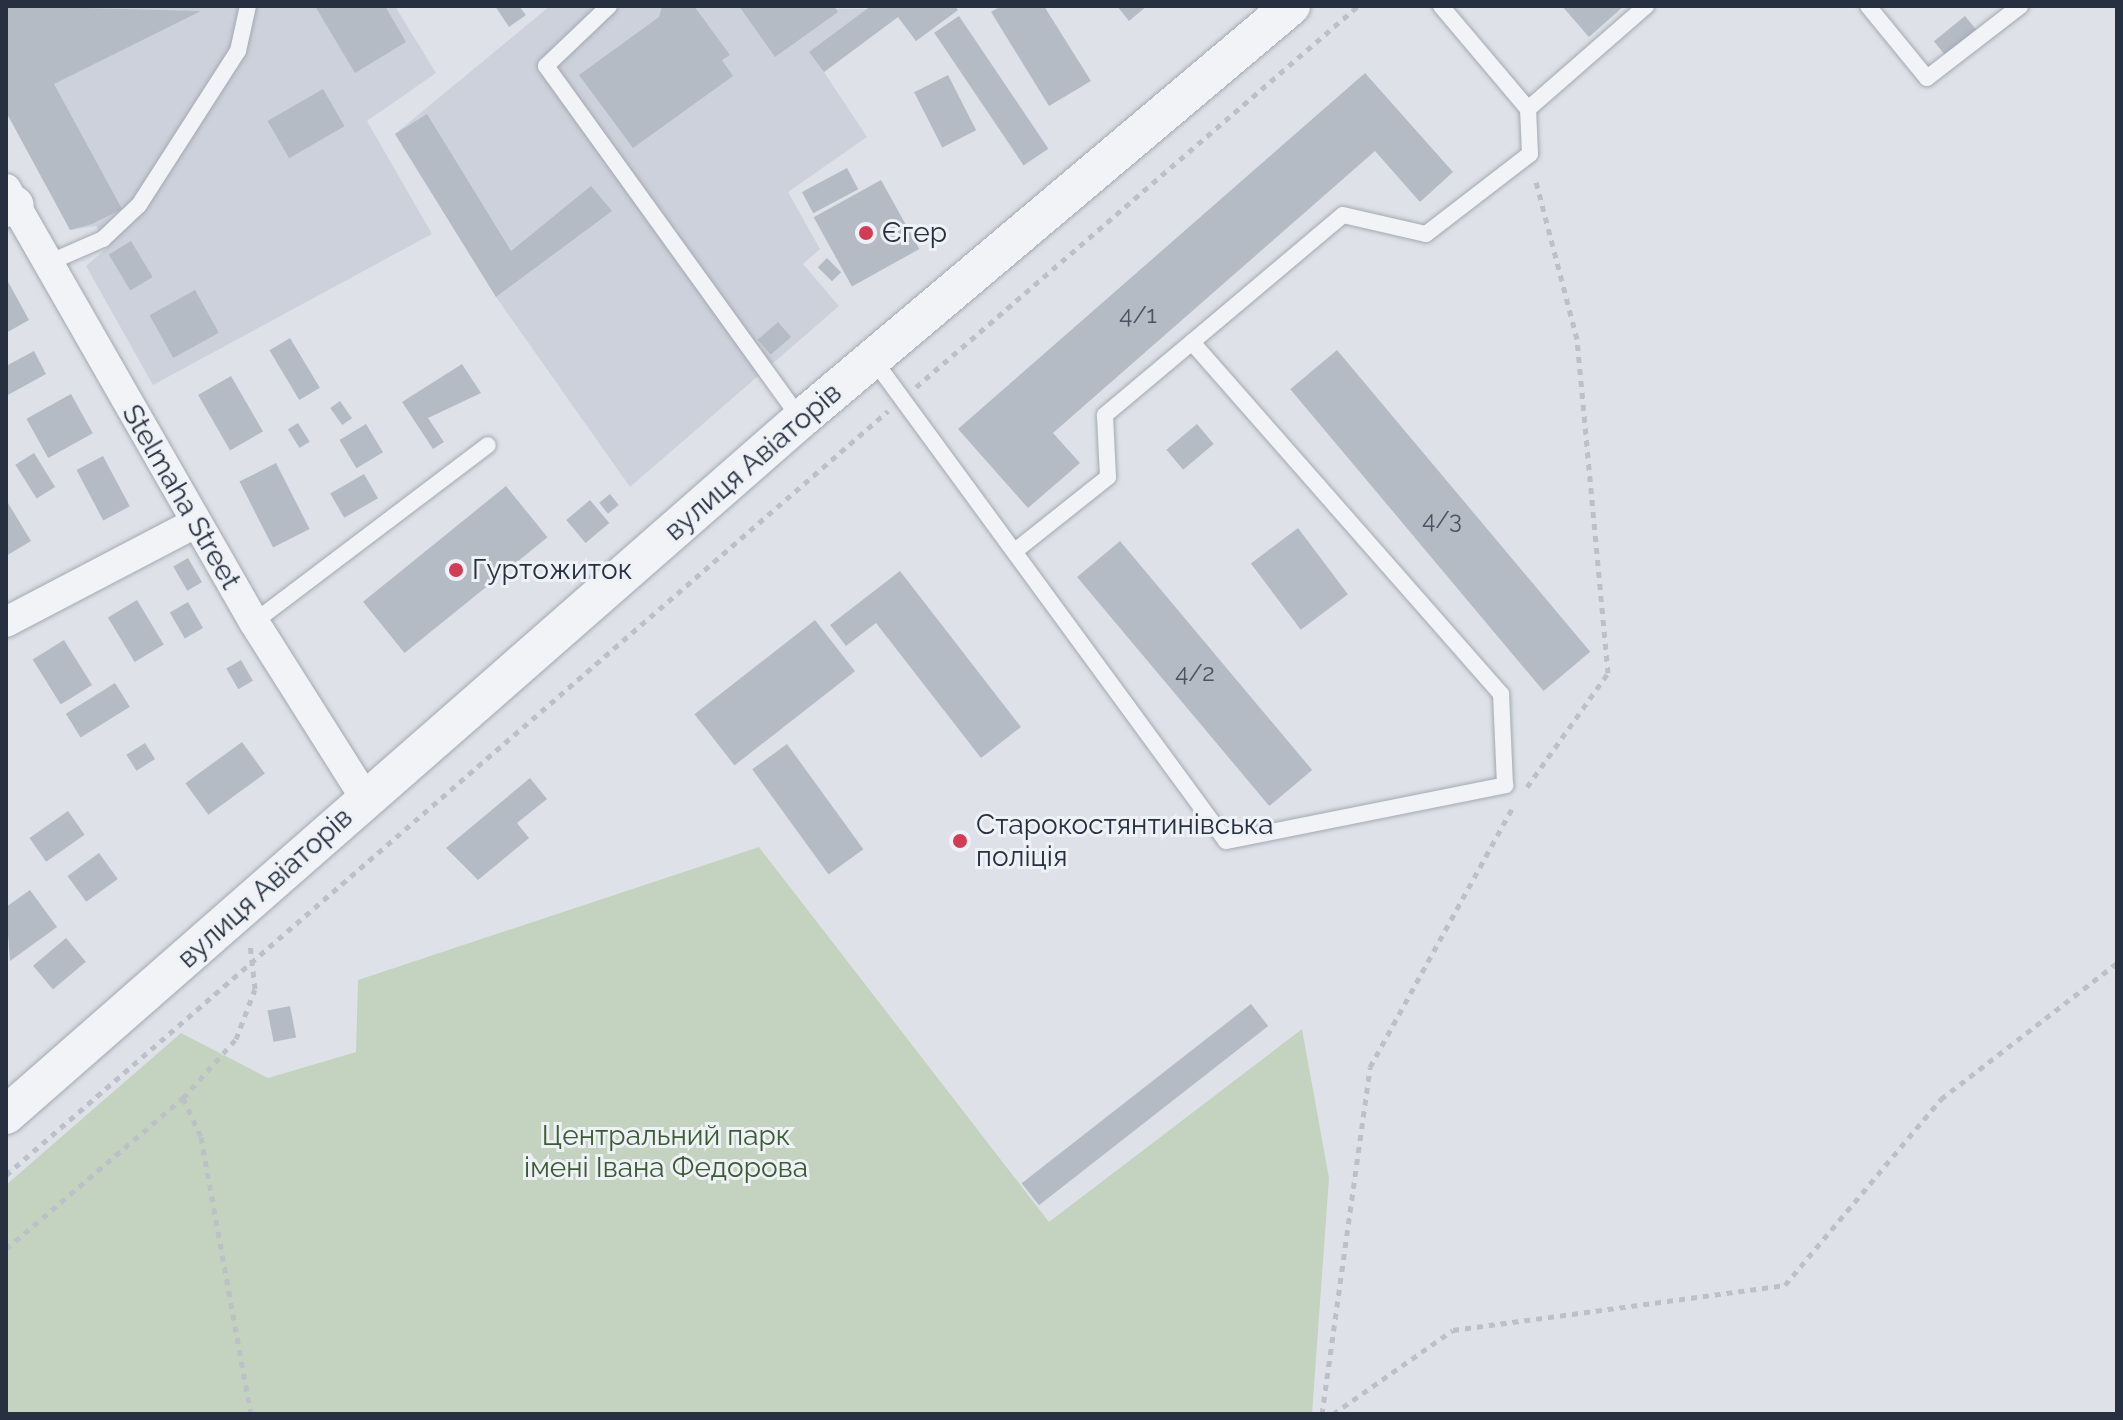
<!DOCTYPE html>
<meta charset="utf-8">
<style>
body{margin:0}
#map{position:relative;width:2123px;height:1420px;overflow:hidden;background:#dee2e8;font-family:Raleway,sans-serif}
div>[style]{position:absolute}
.built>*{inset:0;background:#ccd1db}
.green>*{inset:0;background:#c4d3bf}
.building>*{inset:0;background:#b5bbc5;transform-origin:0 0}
.path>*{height:5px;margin-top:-2.5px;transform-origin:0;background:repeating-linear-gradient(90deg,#bcc0c7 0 6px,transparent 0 12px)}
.roads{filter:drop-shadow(0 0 2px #a3a9b2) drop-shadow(0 0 2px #a3a9b2)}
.service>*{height:16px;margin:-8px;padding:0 8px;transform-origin:8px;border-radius:8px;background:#f1f3f7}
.minor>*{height:30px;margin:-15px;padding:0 15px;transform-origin:15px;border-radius:15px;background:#f1f3f7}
.tertiary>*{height:38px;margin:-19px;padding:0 19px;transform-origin:19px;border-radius:19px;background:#f1f3f7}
.dots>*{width:22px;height:22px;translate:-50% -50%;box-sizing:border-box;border:4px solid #eef1f6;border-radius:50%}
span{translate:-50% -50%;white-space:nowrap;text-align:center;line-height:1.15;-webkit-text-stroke:6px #eef1f6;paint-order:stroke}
.number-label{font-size:24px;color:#4a5361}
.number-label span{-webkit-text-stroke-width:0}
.poi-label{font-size:28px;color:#263040}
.left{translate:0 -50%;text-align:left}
.street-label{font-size:28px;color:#263040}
.park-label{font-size:28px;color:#3b5c33}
.frame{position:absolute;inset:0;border:8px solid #263040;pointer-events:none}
</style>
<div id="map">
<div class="built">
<div style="clip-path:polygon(6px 6px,395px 6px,436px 73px,367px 121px,432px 234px,153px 385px,86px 266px,108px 247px,96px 226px,70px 230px)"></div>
<div style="clip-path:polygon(550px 6px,958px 10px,916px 41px,898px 17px,824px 72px,867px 137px,788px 192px,820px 249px,803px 264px,839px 306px,630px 487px,496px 297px,395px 134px)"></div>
</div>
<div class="green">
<div style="clip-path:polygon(759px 847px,1049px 1222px,1302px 1029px,1329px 1178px,1312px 1414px,6px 1414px,6px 1185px,181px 1033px,268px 1078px,356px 1052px,358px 980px)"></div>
</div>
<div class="building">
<div style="clip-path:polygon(6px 6px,201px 11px,54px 84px,122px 209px,92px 224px,70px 230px,6px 112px)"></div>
<div style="clip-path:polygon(315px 6px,385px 6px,406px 42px,355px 73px)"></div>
<div style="clip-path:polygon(495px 6px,519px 6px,526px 15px,509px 27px)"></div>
<div style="clip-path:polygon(662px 6px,694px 6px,730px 55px,722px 60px,733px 76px,633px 148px,579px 75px,659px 17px)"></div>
<div style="clip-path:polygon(739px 6px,834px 6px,838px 12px,775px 57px)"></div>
<div style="clip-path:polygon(871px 6px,955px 6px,958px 10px,916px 41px,898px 17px,824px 72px,809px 52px)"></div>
<div style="clip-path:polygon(1001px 6px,1044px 6px,1091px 81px,1049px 106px,991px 12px)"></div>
<div style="clip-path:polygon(1117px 6px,1147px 6px,1129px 21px)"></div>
<div style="clip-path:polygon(1562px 6px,1624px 6px,1589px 37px)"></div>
<div style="left:959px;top:16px;width:160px;height:30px;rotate:56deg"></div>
<div style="left:1965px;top:16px;width:21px;height:40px;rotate:51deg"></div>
<div style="clip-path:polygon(1365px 73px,1453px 172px,1420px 202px,1375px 151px,1053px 433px,1080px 463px,1028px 508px,958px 429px)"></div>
<div style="left:948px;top:75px;width:62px;height:38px;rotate:63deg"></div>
<div style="left:323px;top:89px;width:43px;height:64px;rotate:60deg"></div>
<div style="clip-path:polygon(427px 114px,511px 251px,591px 186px,612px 211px,496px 297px,395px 134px)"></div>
<div style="left:847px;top:168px;width:24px;height:51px;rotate:62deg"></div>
<div style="left:881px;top:180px;width:79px;height:77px;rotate:61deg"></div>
<div style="left:131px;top:241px;width:42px;height:26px;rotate:59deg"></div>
<div style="left:827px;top:258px;width:20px;height:13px;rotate:45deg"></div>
<div style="clip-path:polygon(6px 278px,29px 320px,6px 333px)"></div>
<div style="left:195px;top:290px;width:49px;height:52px;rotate:61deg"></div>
<div style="left:778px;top:322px;width:20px;height:27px;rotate:49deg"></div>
<div style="left:290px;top:338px;width:58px;height:24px;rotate:59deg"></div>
<div style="left:1337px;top:350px;width:394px;height:61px;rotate:50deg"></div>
<div style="clip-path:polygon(34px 351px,46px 374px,6px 396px,6px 366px)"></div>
<div style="clip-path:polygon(462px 364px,481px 393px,428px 418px,444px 442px,433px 449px,402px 402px)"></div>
<div style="left:231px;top:376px;width:64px;height:38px;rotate:60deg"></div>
<div style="left:71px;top:394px;width:45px;height:51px;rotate:61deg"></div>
<div style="left:340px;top:401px;width:21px;height:12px;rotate:55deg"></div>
<div style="left:298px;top:423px;width:22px;height:12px;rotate:58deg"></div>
<div style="left:366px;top:424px;width:33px;height:31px;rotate:59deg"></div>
<div style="left:1197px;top:424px;width:26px;height:40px;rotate:50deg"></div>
<div style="left:34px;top:453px;width:40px;height:22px;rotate:58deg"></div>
<div style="left:103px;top:456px;width:57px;height:30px;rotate:62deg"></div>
<div style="left:276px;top:463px;width:74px;height:41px;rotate:63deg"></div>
<div style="left:364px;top:474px;width:28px;height:39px;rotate:60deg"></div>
<div style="left:506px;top:486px;width:66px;height:184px;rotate:51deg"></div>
<div style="left:610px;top:494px;width:14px;height:14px;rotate:51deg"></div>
<div style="left:590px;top:500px;width:30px;height:31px;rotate:50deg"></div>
<div style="clip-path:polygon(8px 503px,31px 541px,6px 556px,6px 504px)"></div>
<div style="left:1298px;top:528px;width:83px;height:59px;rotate:53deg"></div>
<div style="left:1120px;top:541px;width:299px;height:56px;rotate:50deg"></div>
<div style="left:188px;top:558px;width:28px;height:17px;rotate:60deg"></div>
<div style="clip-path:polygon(900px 571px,1021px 727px,981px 758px,876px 623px,846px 646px,830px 625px)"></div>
<div style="left:137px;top:600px;width:52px;height:34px;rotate:59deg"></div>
<div style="left:188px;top:602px;width:30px;height:21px;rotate:60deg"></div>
<div style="left:815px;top:620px;width:65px;height:153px;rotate:52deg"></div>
<div style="left:64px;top:640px;width:53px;height:37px;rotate:58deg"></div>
<div style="left:241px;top:660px;width:24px;height:17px;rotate:60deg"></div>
<div style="left:115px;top:683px;width:28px;height:58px;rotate:58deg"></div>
<div style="left:242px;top:742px;width:39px;height:70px;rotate:54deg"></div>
<div style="left:145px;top:743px;width:19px;height:22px;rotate:58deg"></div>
<div style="left:787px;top:744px;width:130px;height:43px;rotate:54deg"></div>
<div style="clip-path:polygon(530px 778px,547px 799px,517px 823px,529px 838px,478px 880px,446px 848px)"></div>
<div style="left:68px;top:811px;width:29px;height:47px;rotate:55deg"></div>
<div style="left:99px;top:853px;width:32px;height:39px;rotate:54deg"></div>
<div style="clip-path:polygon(30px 890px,57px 927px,10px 961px,6px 907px)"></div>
<div style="left:66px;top:938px;width:31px;height:43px;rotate:50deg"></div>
<div style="left:1251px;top:1004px;width:28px;height:291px;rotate:52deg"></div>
<div style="left:290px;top:1006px;width:32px;height:23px;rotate:79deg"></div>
</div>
<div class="path">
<div style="left:916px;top:387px;width:584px;rotate:-40.76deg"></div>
<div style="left:1527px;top:787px;width:140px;rotate:-54.6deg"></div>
<div style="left:1608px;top:673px;width:335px;rotate:-95.3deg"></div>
<div style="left:1577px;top:339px;width:166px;rotate:-104.6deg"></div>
<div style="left:183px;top:1098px;width:43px;rotate:65.2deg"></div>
<div style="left:201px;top:1137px;width:281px;rotate:79.8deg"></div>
<div style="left:6px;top:1175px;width:1167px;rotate:-40.9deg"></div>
<div style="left:6px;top:1249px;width:233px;rotate:-40.5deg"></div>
<div style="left:183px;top:1098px;width:79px;rotate:-48.1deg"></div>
<div style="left:236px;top:1039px;width:53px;rotate:-69.2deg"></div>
<div style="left:255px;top:989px;width:46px;rotate:-96.2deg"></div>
<div style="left:1322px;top:1414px;width:350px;rotate:-82.1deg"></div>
<div style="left:1370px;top:1067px;width:299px;rotate:-61.2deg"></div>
<div style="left:1333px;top:1414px;width:146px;rotate:-35deg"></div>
<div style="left:1453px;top:1330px;width:335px;rotate:-7.7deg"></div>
<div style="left:1785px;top:1285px;width:243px;rotate:-50deg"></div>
<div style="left:1941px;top:1099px;width:222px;rotate:-37.7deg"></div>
</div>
<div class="roads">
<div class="service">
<div style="left:609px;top:6px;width:87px;rotate:136.4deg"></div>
<div style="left:546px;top:66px;width:435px;rotate:54.2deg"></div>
<div style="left:1868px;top:6px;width:93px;rotate:50.7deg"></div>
<div style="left:1927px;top:78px;width:118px;rotate:-37.7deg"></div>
<div style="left:1528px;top:109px;width:157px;rotate:-41.1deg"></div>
<div style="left:48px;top:263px;width:60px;rotate:-23.6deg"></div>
<div style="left:103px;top:239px;width:50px;rotate:-43.4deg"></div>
<div style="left:139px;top:205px;width:183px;rotate:-57.3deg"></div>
<div style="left:238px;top:51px;width:46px;rotate:-77.5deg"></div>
<div style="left:873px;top:359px;width:597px;rotate:53.78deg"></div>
<div style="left:1226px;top:841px;width:285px;rotate:-11.3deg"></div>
<div style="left:1505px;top:785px;width:91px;rotate:-92.5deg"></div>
<div style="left:1501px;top:694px;width:468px;rotate:-131.3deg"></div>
<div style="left:1192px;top:342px;width:197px;rotate:-40.1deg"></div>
<div style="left:1343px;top:215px;width:85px;rotate:12.9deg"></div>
<div style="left:1426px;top:234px;width:131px;rotate:-37.6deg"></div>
<div style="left:1530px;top:154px;width:45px;rotate:-92.5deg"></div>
<div style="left:1528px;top:109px;width:135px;rotate:-130.2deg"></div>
<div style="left:1015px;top:551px;width:119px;rotate:-38.5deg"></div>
<div style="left:1108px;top:477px;width:62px;rotate:-92.8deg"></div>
<div style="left:1105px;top:415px;width:114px;rotate:-40deg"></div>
<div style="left:254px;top:622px;width:293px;rotate:-37.1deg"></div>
</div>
<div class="minor">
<div style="left:6px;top:189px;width:499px;rotate:60.2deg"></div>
<div style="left:254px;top:622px;width:209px;rotate:57.7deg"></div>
<div style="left:6px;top:622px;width:213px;rotate:-27.6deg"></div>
</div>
<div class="tertiary">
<div style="left:6px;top:208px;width:9px;rotate:-18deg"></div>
<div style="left:6px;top:1115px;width:1057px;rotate:-41.2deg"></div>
<div style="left:801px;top:419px;width:641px;rotate:-40.13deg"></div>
</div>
</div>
<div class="dots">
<div style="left:866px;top:233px;background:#d43c55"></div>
<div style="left:456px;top:570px;background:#d43c55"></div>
<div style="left:960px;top:841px;background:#d43c55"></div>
</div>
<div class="number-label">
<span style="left:1138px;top:315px">4/1</span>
<span style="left:1442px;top:520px">4/3</span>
<span style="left:1195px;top:673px">4/2</span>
</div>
<div class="poi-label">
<span class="left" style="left:882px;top:233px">Єгер</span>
<span class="left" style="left:472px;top:570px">Гуртожиток</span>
<span class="left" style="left:976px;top:841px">Старокостянтинівська<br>поліція</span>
</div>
<div class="street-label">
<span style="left:753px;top:462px;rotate:-41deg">вулиця Авіаторів</span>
<span style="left:181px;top:497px;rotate:60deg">Stelmaha Street</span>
<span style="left:265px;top:888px;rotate:-42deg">вулиця Авіаторів</span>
</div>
<div class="park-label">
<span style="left:666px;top:1152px">Центральний парк<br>імені Івана Федорова</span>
</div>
<div class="frame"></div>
</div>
